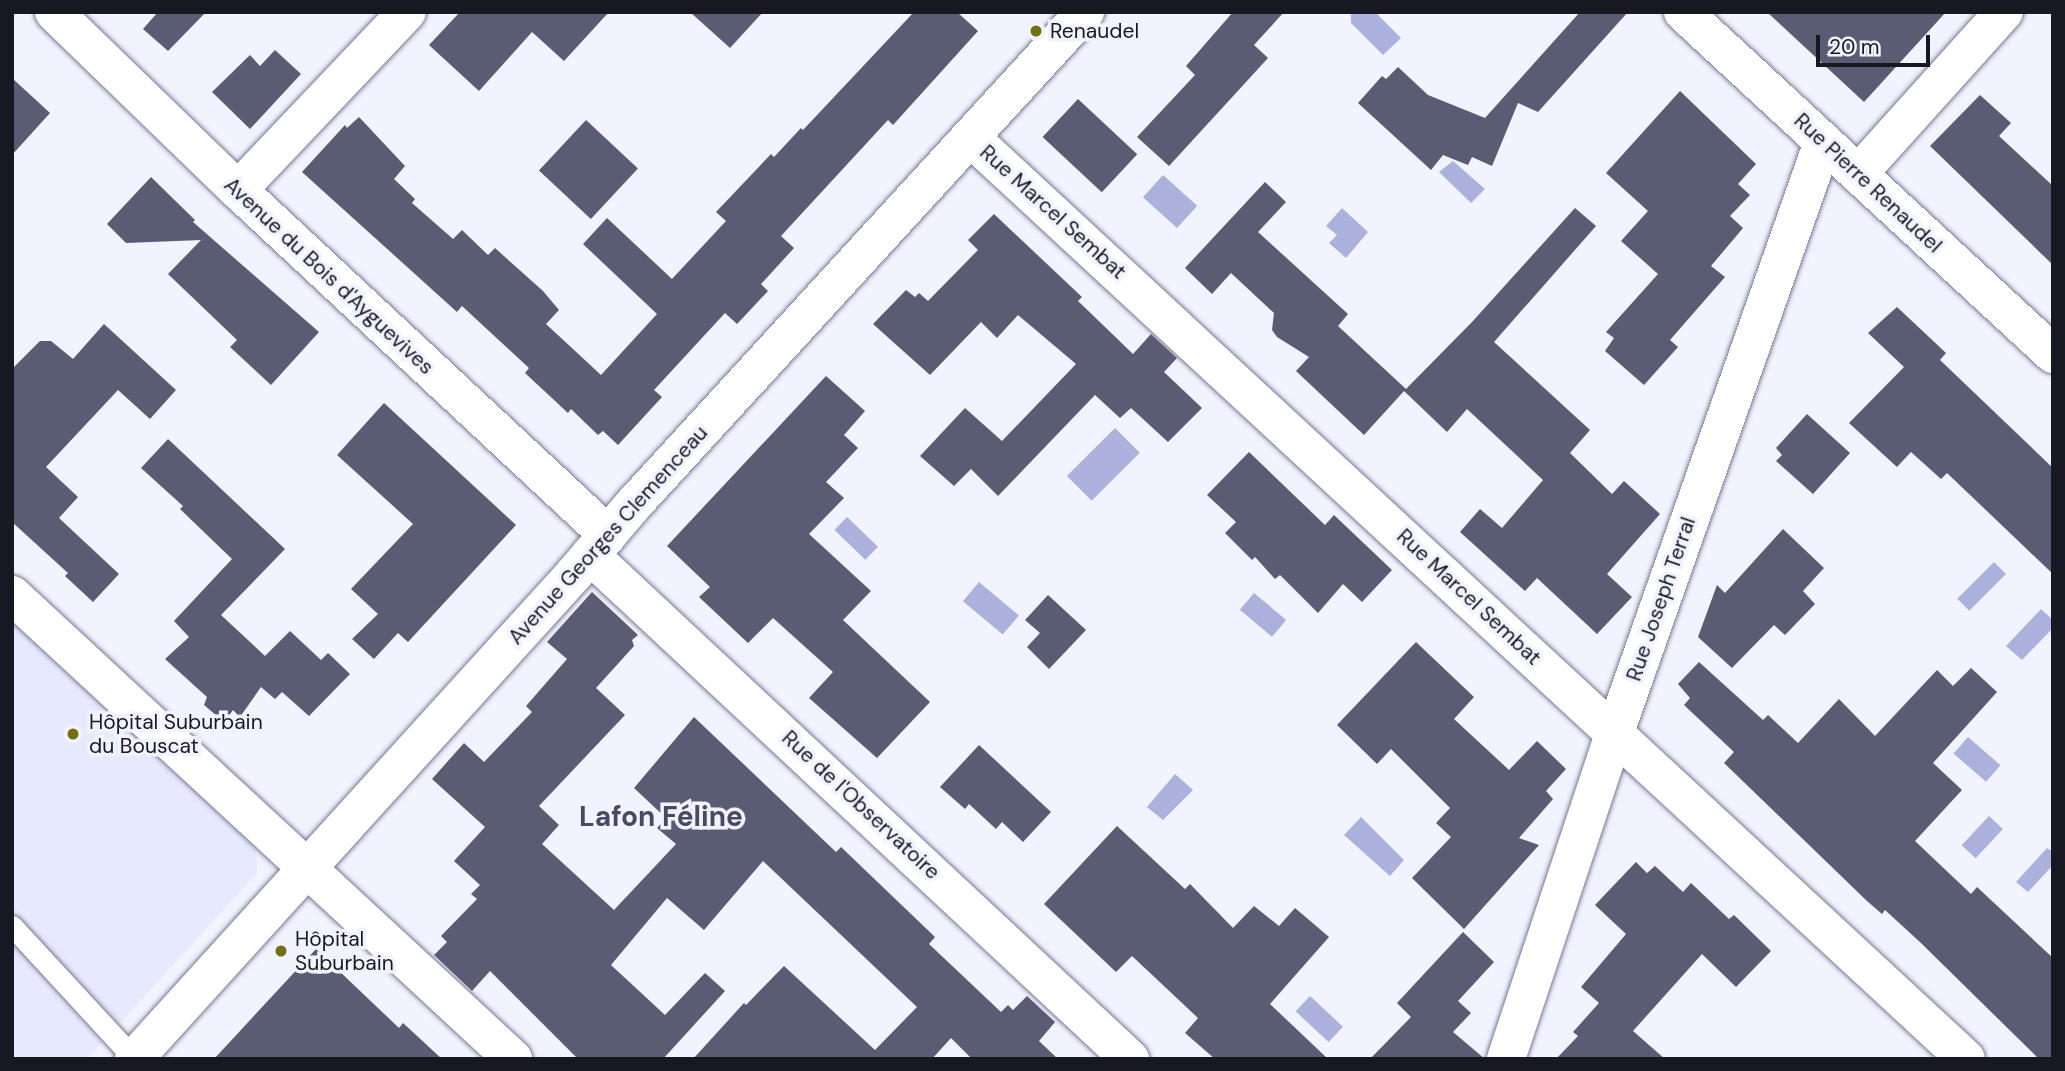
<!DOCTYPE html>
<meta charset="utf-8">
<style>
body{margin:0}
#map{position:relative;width:2065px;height:1071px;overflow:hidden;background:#f1f3fe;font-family:"DM Sans",sans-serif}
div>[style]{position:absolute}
.built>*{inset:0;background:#e7e9fe}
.water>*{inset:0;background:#acb1db;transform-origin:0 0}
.building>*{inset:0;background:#595c73;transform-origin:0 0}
.roads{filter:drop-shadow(0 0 2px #767991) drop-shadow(0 0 2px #767991)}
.lane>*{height:21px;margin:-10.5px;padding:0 10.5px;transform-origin:10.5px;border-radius:10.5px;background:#fff}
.street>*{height:38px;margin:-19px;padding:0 19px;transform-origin:19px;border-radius:19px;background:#fff}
.dots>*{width:19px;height:19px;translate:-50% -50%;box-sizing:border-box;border:4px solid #f1f3fe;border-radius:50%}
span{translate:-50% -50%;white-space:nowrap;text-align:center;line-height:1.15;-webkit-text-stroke:7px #f1f3fe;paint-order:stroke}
.poi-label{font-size:21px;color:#171821}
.left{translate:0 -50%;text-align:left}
.street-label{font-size:21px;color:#171821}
.district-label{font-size:28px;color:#474a60;font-weight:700}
.frame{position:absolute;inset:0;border:14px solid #171821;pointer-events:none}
.scale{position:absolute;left:1816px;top:35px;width:114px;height:32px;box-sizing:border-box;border:4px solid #171821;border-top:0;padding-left:9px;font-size:21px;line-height:24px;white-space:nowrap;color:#171821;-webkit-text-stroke:5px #f1f3fe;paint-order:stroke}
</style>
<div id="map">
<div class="built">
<div style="clip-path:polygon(12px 622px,256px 846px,257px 873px,87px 1059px,12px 1059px)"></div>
</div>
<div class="water">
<div style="clip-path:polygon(1351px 12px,1375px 12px,1401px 38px,1383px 55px,1351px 23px)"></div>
<div style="clip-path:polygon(1453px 161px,1485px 189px,1471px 203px,1439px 172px)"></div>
<div style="left:1163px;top:175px;width:46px;height:30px;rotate:42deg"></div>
<div style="clip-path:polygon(1342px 208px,1368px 232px,1346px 258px,1329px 243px,1337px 235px,1326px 226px)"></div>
<div style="left:1115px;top:428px;width:35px;height:68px;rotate:45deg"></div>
<div style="left:847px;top:517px;width:43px;height:18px;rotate:44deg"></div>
<div style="left:1994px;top:562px;width:17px;height:52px;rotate:45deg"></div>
<div style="left:979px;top:582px;width:52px;height:25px;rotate:40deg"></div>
<div style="left:1254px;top:593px;width:42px;height:22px;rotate:40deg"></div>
<div style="clip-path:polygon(2041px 609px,2053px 620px,2053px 628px,2022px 660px,2006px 646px)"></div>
<div style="left:1968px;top:737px;width:43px;height:22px;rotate:41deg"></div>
<div style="clip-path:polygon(1175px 774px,1193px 790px,1163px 820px,1147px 807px)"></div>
<div style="left:1989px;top:816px;width:19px;height:40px;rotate:43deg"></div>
<div style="clip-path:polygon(1361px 817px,1404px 860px,1390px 876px,1344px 835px)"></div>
<div style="clip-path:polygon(2047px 848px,2053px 852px,2053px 865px,2028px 892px,2016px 882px)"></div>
<div style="left:1310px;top:996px;width:45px;height:21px;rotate:43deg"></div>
</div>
<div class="building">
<div style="clip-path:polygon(158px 12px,206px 12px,168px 51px,143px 29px)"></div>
<div style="clip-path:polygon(460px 12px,609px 12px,564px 61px,532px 32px,479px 91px,429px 45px)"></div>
<div style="clip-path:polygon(690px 12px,763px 12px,730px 48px)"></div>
<div style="clip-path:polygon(914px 12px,957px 12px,978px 31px,893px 125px,888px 120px,781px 236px,794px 248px,761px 284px,768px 291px,737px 324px,725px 313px,654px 390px,662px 397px,618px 445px,603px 431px,598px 435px,571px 409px,568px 413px,525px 373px,529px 368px,462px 306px,457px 312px,302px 172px,345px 125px,347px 128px,359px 117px,405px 166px,394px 179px,415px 199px,412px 203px,453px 239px,462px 230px,488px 255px,495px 248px,543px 291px,559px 310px,546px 324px,601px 375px,657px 314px,583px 244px,607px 218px,672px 279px,726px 221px,716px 212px,771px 154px,774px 157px,801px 128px,803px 130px)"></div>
<div style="clip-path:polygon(1233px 12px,1284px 12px,1254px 45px,1268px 58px,1169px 166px,1137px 137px,1195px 75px,1186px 66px)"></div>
<div style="clip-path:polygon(1580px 12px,1628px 12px,1538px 112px,1518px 103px,1492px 166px,1472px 157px,1468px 165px,1443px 155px,1431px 170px,1358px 103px,1382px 76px,1386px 79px,1398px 67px,1428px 95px,1485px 118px)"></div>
<div style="clip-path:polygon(1767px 12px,1946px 12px,1864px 102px)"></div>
<div style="clip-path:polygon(275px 50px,301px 74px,250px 129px,212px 92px,250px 55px,260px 66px)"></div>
<div style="clip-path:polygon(12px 78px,50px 113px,12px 155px)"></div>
<div style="clip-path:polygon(1680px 91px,1756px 164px,1738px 184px,1750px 195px,1730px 216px,1743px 228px,1711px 266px,1725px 277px,1670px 340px,1678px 347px,1644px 385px,1605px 351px,1614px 338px,1606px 332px,1658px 274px,1621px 241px,1648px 211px,1606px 173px)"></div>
<div style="clip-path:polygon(1980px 95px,2011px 123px,1999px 136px,2053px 186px,2053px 265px,1930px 146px)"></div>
<div style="left:1078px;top:99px;width:81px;height:52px;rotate:43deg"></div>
<div style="left:586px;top:120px;width:71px;height:69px;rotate:43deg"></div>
<div style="clip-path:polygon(151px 177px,195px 220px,193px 222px,319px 332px,271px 385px,230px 347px,237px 340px,168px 274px,201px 240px,126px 243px,107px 224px)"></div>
<div style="clip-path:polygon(1265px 182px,1286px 202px,1258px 232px,1348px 314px,1338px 326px,1406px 389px,1472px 322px,1575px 208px,1596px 226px,1494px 342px,1590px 430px,1570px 453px,1612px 494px,1624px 481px,1660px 514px,1607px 574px,1632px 597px,1597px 634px,1537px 578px,1525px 591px,1460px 532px,1480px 509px,1502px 528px,1543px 480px,1467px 409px,1447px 432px,1404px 391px,1364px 435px,1296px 371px,1309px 357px,1277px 337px,1272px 330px,1274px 313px,1231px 273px,1212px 294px,1185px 268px)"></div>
<div style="clip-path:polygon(994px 214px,1082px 297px,1078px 301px,1133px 354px,1151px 334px,1177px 358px,1164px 372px,1202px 408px,1168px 442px,1131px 408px,1120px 418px,1095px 395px,998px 496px,971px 469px,954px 486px,920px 456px,965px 408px,1002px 441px,1076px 364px,1018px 315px,997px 338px,981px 322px,930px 375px,873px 324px,906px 290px,915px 297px,919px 293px,928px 301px,978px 250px,968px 240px)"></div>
<div style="clip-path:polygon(1897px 307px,1946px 353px,1940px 360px,2053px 468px,2053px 574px,1947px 473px,1941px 479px,1911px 452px,1897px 467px,1849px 423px,1904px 367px,1868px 333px)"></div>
<div style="clip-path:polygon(104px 324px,176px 390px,150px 419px,118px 390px,46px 467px,78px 497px,59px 518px,119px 574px,93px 602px,65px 576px,68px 573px,12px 522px,12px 369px,40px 341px,51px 341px,73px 359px)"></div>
<div style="clip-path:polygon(826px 376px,865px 411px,844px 435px,858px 448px,826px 482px,844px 498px,809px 534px,871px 591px,843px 620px,930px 702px,877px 758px,809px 698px,833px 672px,773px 618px,748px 643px,699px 597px,710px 587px,667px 546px)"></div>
<div style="clip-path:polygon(384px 403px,516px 525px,408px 642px,398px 633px,374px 659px,352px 639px,378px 614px,351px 589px,413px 524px,337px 455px)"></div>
<div style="clip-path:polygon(1807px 414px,1850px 453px,1813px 494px,1776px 461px,1782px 455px,1776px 448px)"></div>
<div style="clip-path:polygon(168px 439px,285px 549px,221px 615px,265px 656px,290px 631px,321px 660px,328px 653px,350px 674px,309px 716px,282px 692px,275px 699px,261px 687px,240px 717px,233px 710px,224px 722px,204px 705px,207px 697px,165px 659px,189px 637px,174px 621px,232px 559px,180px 509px,183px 506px,141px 468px)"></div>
<div style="clip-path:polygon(1249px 452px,1325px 525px,1334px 515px,1392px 570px,1362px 602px,1343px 584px,1318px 613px,1280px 575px,1275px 579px,1255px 557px,1252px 560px,1225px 533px,1236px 522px,1207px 495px)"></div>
<div style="clip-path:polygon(1783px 529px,1824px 568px,1803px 591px,1815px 604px,1785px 635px,1774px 625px,1732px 668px,1698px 637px,1717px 585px,1725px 593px)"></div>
<div style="clip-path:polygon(592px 592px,638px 635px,632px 640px,634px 646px,596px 688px,625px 715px,539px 806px,559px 825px,542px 844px,614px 910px,676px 844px,657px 828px,666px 818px,634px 788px,694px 717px,836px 852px,841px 847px,935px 937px,929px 944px,1001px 1012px,1008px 1005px,1013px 1010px,1027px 996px,1055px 1022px,1039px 1041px,1058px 1059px,972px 1059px,951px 1038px,932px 1059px,693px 1059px,744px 1003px,746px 1005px,784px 966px,875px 1050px,917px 1007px,763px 861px,704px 930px,667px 898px,611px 965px,665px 1015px,705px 973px,725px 991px,663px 1059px,578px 1059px,490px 971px,472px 991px,434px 955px,447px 942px,441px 936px,477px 899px,471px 894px,480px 885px,454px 861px,485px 827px,432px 779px,464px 743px,484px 762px,532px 712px,526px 706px,567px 659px,547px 642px)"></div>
<div style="clip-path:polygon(1048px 595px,1086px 630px,1049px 669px,1027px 647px,1040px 633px,1025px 620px)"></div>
<div style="clip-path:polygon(1416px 642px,1474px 697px,1454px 719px,1509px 770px,1537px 741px,1566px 769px,1546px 791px,1553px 799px,1519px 838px,1539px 845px,1464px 929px,1412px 878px,1451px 837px,1436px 823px,1450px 808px,1391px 749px,1377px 764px,1337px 725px)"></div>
<div style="clip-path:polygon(1699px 662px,1763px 720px,1768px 715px,1798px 743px,1839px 699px,1875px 736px,1937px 670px,1953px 686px,1971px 668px,1997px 692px,1933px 763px,1962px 790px,1915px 841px,1971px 894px,1977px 887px,2053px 958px,2053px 1059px,2039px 1059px,1922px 944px,1885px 910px,1882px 914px,1867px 901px,1724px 763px,1734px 752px,1684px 705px,1690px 698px,1678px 684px)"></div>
<div style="clip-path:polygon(979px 745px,1051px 812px,1023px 842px,1002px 822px,996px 829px,969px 804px,965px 809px,940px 787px)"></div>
<div style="clip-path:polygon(1117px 826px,1185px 889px,1190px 884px,1233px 928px,1254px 906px,1279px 926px,1295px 908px,1329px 937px,1270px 1004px,1328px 1059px,1215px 1059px,1185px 1033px,1198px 1018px,1132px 956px,1116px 972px,1044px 904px)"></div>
<div style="clip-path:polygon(1636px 862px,1647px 873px,1655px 866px,1683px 892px,1691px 883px,1729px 919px,1734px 915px,1771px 951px,1736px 987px,1702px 954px,1633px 1031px,1665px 1059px,1556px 1059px,1578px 1036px,1573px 1032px,1599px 1003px,1581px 987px,1626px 934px,1595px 905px)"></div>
<div style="clip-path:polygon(1463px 932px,1494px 962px,1458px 1001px,1471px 1013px,1453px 1032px,1485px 1059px,1370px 1059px,1411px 1017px,1397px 1003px)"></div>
<div style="clip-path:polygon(316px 949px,399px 1028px,403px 1023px,442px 1059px,214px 1059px)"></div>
</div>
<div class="roads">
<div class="lane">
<div style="left:12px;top:926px;width:180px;rotate:47.3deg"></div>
</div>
<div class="street">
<div style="left:54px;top:12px;width:256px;rotate:44.1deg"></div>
<div style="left:238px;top:190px;width:506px;rotate:43deg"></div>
<div style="left:1683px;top:12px;width:504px;rotate:42.75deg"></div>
<div style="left:970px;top:137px;width:1357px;rotate:42.79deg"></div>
<div style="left:1858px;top:174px;width:218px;rotate:-48deg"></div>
<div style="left:238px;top:190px;width:245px;rotate:-46.5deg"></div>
<div style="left:590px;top:555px;width:739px;rotate:43.03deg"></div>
<div style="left:12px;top:595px;width:683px;rotate:42.8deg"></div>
<div style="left:134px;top:1059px;width:656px;rotate:-47.78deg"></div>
<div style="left:575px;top:573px;width:89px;rotate:-49.5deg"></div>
<div style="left:633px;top:505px;width:669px;rotate:-47.48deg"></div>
<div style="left:1506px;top:1059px;width:345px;rotate:-71.6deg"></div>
<div style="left:1615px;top:732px;width:626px;rotate:-70.58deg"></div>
</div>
</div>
<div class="dots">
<div style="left:1036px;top:31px;background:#707013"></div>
<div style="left:73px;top:734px;background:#707013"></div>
<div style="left:281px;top:951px;background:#707013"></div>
</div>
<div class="poi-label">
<span class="left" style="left:1050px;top:31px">Renaudel</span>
<span class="left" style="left:89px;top:734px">Hôpital Suburbain<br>du Bouscat</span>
<span class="left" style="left:295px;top:951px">Hôpital<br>Suburbain</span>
</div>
<div class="street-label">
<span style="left:1868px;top:183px;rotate:43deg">Rue Pierre Renaudel</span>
<span style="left:1053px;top:212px;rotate:42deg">Rue Marcel Sembat</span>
<span style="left:329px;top:276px;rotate:43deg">Avenue du Bois d'Ayguevives</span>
<span style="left:608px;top:535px;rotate:-48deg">Avenue Georges Clemenceau</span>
<span style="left:1469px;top:597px;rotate:43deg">Rue Marcel Sembat</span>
<span style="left:1661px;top:599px;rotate:-71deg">Rue Joseph Terral</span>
<span style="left:861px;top:805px;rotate:43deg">Rue de l'Observatoire</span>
</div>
<div class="district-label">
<span style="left:661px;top:817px">Lafon Féline</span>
</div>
<div class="frame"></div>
<div class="scale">20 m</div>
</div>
